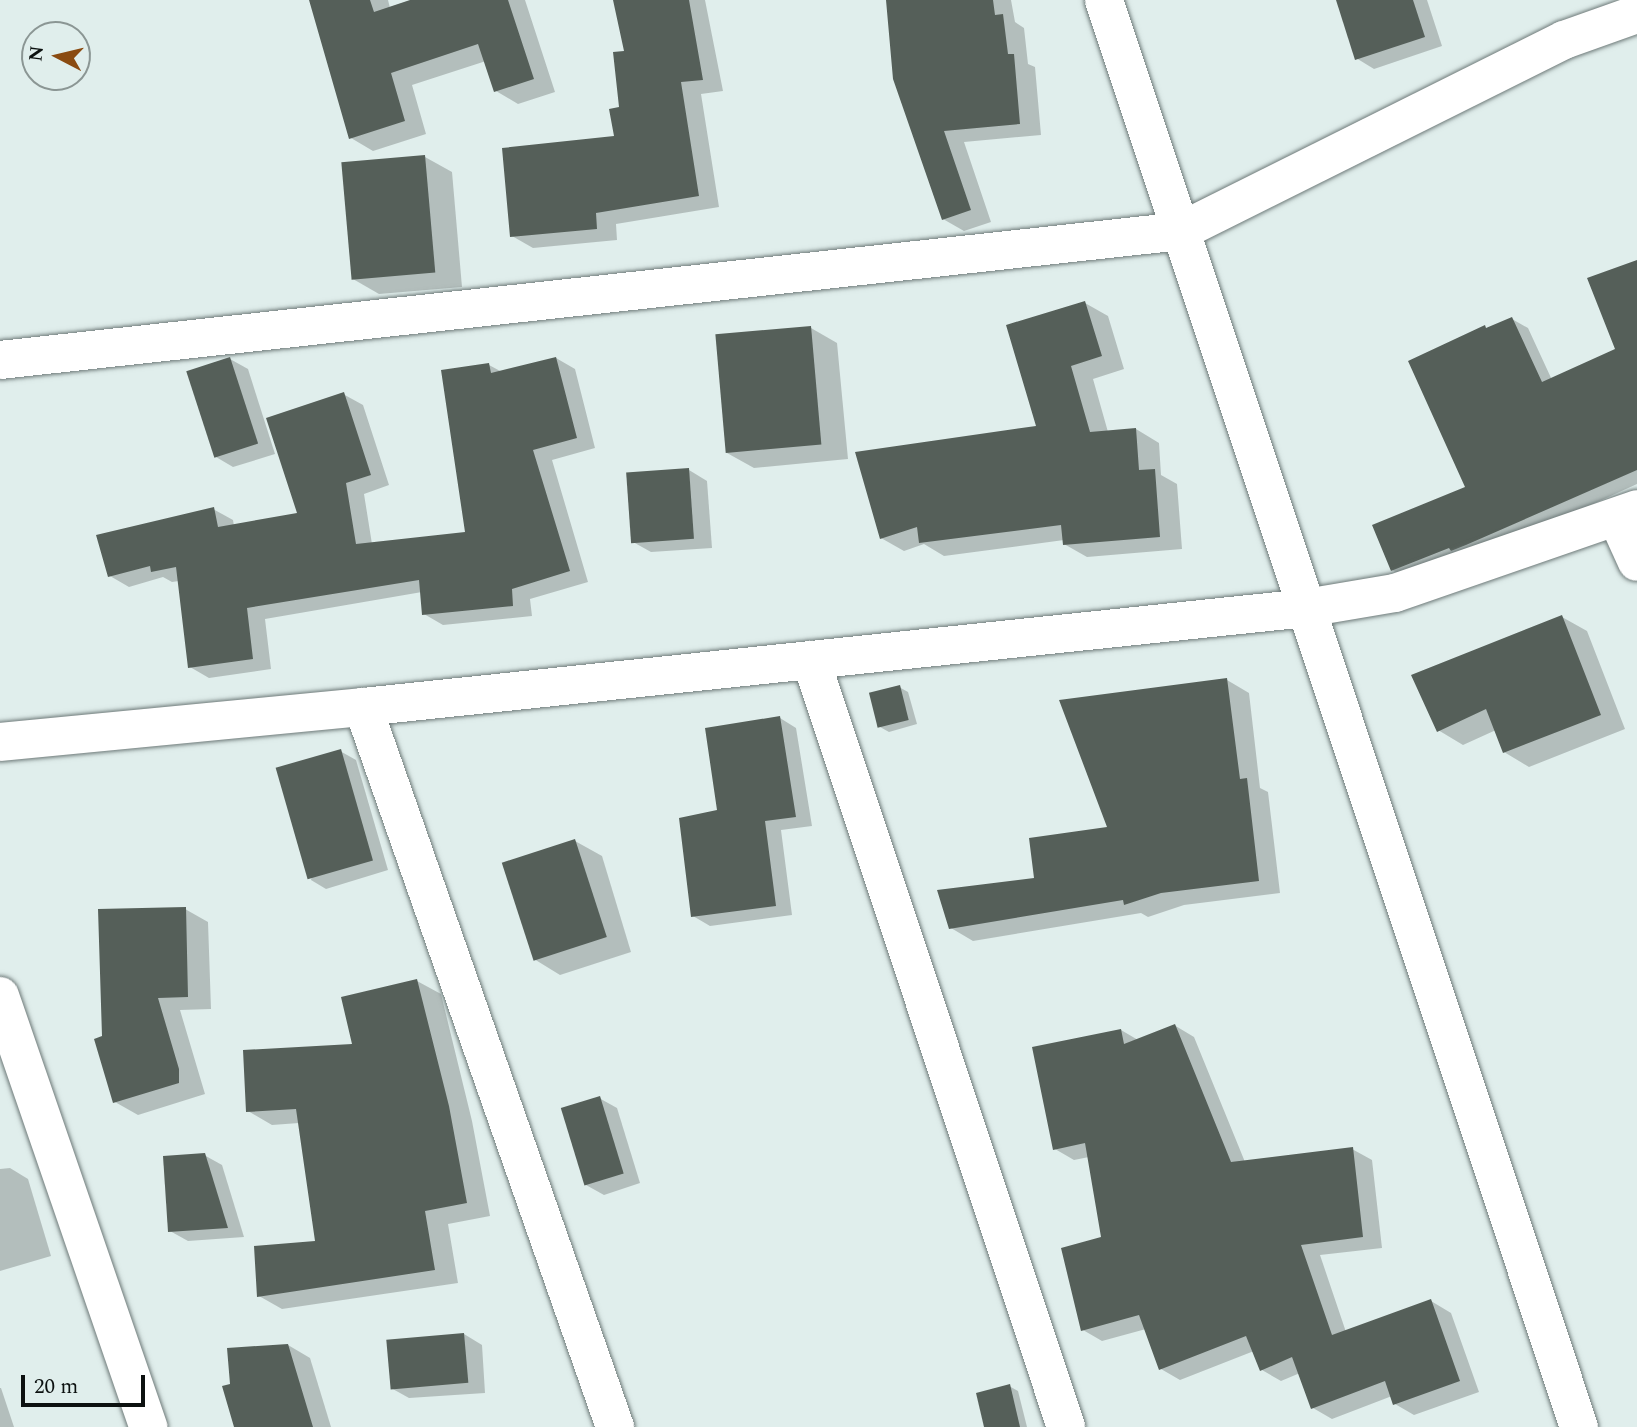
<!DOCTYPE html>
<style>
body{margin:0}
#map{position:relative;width:1637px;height:1427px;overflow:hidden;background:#e0eeec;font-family:Spectral,serif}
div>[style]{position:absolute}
.shadow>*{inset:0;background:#0003}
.building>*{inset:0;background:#555f59;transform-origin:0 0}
.roads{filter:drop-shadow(0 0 2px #6e7a79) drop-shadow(0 0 2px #6e7a79)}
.minor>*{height:38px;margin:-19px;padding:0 19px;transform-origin:19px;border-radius:19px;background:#fff}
span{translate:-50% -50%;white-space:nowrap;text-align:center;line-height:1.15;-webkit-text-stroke:7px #e0eeec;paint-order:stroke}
.north{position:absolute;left:21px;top:21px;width:70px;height:70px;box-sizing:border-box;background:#e0eeec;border:2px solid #8b9694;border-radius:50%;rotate:277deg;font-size:19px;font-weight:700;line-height:28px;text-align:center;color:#0c1110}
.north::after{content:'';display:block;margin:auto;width:24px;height:32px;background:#8a4b11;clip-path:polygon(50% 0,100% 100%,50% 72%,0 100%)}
.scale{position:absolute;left:21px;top:1375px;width:124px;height:32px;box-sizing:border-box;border:4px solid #0c1110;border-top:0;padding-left:9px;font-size:21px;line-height:24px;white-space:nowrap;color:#0c1110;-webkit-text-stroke:5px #e0eeec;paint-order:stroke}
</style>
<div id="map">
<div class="shadow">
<div style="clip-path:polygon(311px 0,388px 0,390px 8px,416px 0,525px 0,555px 92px,518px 104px,496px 91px,486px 61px,412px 85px,426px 134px,373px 151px,351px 138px)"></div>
<div style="clip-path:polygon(615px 0,705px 0,723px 91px,701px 94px,719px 207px,616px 224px,617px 240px,533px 248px,512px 236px,616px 138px,626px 53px)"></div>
<div style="clip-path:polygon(888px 0,1011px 0,1015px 22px,1024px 28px,1028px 64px,1035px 67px,1041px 135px,964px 142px,991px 222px,964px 231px,943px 219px)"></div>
<div style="clip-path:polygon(1337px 0,1427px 0,1442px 46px,1374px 69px,1356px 58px)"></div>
<div style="clip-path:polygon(425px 157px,452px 172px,462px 287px,379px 294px,353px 279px)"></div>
<div style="clip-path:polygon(1637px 261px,1637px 484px,1483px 554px,1408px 579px,1392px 570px,1468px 488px,1488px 329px,1512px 319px,1528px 328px,1552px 380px,1627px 345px)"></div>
<div style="clip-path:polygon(1085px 303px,1108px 316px,1124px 369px,1093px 379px,1108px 432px,1136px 429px,1159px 443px,1161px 475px,1177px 484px,1182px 549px,1087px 557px,1064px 544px,1064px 540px,944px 556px,924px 544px,904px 551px,881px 538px,1039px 427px)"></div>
<div style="clip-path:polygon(811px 328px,837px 343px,848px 459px,754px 468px,727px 453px)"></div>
<div style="clip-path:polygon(556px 358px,575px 369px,595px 448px,552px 460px,588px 582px,530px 599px,532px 616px,443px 625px,424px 614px,422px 592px,265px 619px,271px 669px,209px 678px,190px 667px,179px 581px,172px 582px,163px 577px,129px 587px,110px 576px,213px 509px,233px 520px,234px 526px,300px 515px,343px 394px,363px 405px,389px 485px,364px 494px,372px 544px,467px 533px,489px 365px,502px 372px)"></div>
<div style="clip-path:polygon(230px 359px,248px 369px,275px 454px,233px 467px,216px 457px)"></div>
<div style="clip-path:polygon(689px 470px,707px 481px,712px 548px,651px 552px,633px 542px)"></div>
<div style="clip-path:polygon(1562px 617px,1587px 631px,1625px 729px,1529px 767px,1504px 752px,1496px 730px,1463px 745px,1438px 730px)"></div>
<div style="clip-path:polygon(1227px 680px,1249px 693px,1260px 788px,1268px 792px,1280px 893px,1184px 905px,1148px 917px,1141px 913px,973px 941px,951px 928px,1036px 880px,1110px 828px)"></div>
<div style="clip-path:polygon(899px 687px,908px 692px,917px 724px,889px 732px,880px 727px)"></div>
<div style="clip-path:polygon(780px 718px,796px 728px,812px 826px,781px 830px,792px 915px,710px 926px,693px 916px,719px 812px)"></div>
<div style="clip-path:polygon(340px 751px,356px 760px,388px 870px,326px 889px,311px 880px)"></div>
<div style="clip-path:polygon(575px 841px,602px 856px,631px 952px,560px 975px,534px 959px)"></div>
<div style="clip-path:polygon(185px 909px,208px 922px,211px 1009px,180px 1010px,205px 1094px,138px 1115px,115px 1102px,104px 1038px)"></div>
<div style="clip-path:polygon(417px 981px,441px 994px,472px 1121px,490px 1216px,448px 1224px,458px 1283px,282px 1309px,259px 1296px,317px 1242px,299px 1123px,272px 1125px,248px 1111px,354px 1045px)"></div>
<div style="clip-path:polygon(1174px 1025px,1194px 1037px,1245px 1162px,1352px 1149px,1372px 1160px,1382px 1248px,1320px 1255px,1346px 1332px,1431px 1301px,1451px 1313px,1479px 1392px,1414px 1415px,1395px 1404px,1392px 1396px,1332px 1419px,1313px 1408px,1300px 1373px,1281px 1381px,1262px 1370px,1254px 1351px,1180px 1380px,1161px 1369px,1146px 1329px,1102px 1341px,1083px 1330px,1103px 1238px,1089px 1157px,1074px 1160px,1055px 1149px,1121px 1030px,1138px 1040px)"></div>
<div style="clip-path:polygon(599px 1098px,617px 1108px,640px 1183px,604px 1195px,586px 1185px)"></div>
<div style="clip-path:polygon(204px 1155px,222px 1165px,244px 1237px,188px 1241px,170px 1231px)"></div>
<div style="clip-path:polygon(10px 1168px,28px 1179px,51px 1256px,0 1271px,0 1169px)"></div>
<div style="clip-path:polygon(464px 1334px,482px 1345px,485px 1393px,409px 1398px,391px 1388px)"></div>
<div style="clip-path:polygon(288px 1345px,310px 1358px,331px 1427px,236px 1427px)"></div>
<div style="clip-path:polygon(1009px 1386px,1018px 1391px,1027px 1427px,985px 1427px)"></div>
<div style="clip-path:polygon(0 1388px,1px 1388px,14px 1427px,0 1427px)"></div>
</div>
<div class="building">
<div style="clip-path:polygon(309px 0,370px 0,374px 12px,410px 0,508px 0,534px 79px,494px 92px,478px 44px,391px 73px,405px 121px,349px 139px)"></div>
<div style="clip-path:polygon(613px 0,689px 0,703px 80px,681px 82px,699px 196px,596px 213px,597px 229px,510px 237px,502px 148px,614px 136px,609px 109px,619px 107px,613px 52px,624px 51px)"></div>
<div style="clip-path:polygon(886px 0,993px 0,995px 15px,1003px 14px,1008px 54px,1014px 54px,1020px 124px,944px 131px,971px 210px,942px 220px,893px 79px)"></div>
<div style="clip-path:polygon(1336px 0,1413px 0,1425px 37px,1355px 60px)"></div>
<div style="left:425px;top:155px;width:118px;height:84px;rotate:85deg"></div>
<div style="clip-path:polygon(1637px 260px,1637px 470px,1466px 545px,1451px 551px,1449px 548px,1391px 571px,1372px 525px,1465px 487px,1408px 361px,1485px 325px,1486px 328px,1512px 317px,1542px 382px,1615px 349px,1587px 278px)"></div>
<div style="clip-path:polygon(1085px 301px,1102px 356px,1071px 366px,1090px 432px,1136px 428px,1139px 470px,1155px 469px,1160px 537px,1063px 545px,1061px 525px,919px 543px,917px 527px,880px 539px,855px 452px,1036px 426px,1006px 325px)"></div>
<div style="left:811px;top:326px;width:119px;height:96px;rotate:85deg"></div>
<div style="left:230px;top:357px;width:91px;height:46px;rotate:72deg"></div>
<div style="clip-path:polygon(556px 357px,577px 438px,533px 450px,570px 571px,512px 589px,513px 606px,422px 615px,419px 580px,247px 608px,253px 659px,188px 668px,176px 567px,151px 572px,150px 566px,108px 577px,96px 535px,214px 507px,218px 527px,297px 513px,266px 418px,344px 392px,371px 475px,346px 483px,356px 544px,465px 532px,441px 370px,489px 363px,491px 373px)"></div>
<div style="left:689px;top:468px;width:71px;height:63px;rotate:86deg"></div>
<div style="clip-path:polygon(1562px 615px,1601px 715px,1503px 753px,1486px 709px,1437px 732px,1411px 675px)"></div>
<div style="clip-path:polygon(1227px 678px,1240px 779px,1247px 778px,1259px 881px,1161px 893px,1124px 905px,1123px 900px,949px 929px,937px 890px,1034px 878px,1029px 838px,1107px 827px,1059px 700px)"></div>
<div style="left:900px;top:685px;width:36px;height:32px;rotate:76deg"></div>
<div style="clip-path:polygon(780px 716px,796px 817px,765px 821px,776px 906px,691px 917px,679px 818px,717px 810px,705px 728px)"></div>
<div style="left:341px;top:749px;width:116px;height:68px;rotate:74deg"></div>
<div style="left:575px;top:839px;width:103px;height:77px;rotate:72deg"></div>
<div style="clip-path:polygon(186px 907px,188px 997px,158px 998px,179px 1069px,179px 1083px,113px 1103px,94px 1039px,102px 1036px,98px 909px)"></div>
<div style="clip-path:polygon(417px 979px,449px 1106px,467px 1203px,425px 1211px,435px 1270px,257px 1297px,254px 1246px,315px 1241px,296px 1109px,246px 1112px,243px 1050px,352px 1044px,341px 997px)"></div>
<div style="clip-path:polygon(1175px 1024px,1231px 1162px,1353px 1147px,1363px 1237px,1301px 1245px,1332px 1335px,1431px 1299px,1460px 1381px,1393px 1405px,1385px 1381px,1311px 1409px,1292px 1357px,1260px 1371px,1246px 1336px,1159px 1370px,1139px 1315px,1081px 1331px,1061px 1248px,1101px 1237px,1085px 1143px,1053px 1150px,1032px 1047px,1121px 1029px,1124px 1044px)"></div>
<div style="left:600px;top:1096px;width:81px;height:41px;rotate:73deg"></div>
<div style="clip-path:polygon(205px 1153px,228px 1228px,168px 1232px,163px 1156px)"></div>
<div style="left:464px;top:1333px;width:50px;height:78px;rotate:85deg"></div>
<div style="clip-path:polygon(288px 1344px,313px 1427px,234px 1427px,222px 1386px,230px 1384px,227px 1348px)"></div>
<div style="clip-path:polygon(1010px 1384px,1020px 1427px,984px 1427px,976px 1393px)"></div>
</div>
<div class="roads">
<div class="minor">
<div style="left:1104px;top:0;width:1504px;rotate:71.59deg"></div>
<div style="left:0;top:360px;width:1188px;rotate:-6.23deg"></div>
<div style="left:1181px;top:231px;width:428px;rotate:-26.5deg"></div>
<div style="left:1564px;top:40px;width:77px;rotate:-19.6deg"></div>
<div style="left:1617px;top:518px;width:48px;rotate:65.6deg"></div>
<div style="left:811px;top:660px;width:808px;rotate:71.61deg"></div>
<div style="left:363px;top:707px;width:763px;rotate:70.71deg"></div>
<div style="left:0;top:742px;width:365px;rotate:-5.5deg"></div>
<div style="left:363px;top:707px;width:948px;rotate:-5.99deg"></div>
<div style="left:1306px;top:608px;width:90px;rotate:-9.6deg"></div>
<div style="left:1395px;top:593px;width:256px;rotate:-19.1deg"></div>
<div style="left:0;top:996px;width:456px;rotate:71deg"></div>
</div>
</div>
<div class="north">N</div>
<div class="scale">20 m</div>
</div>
